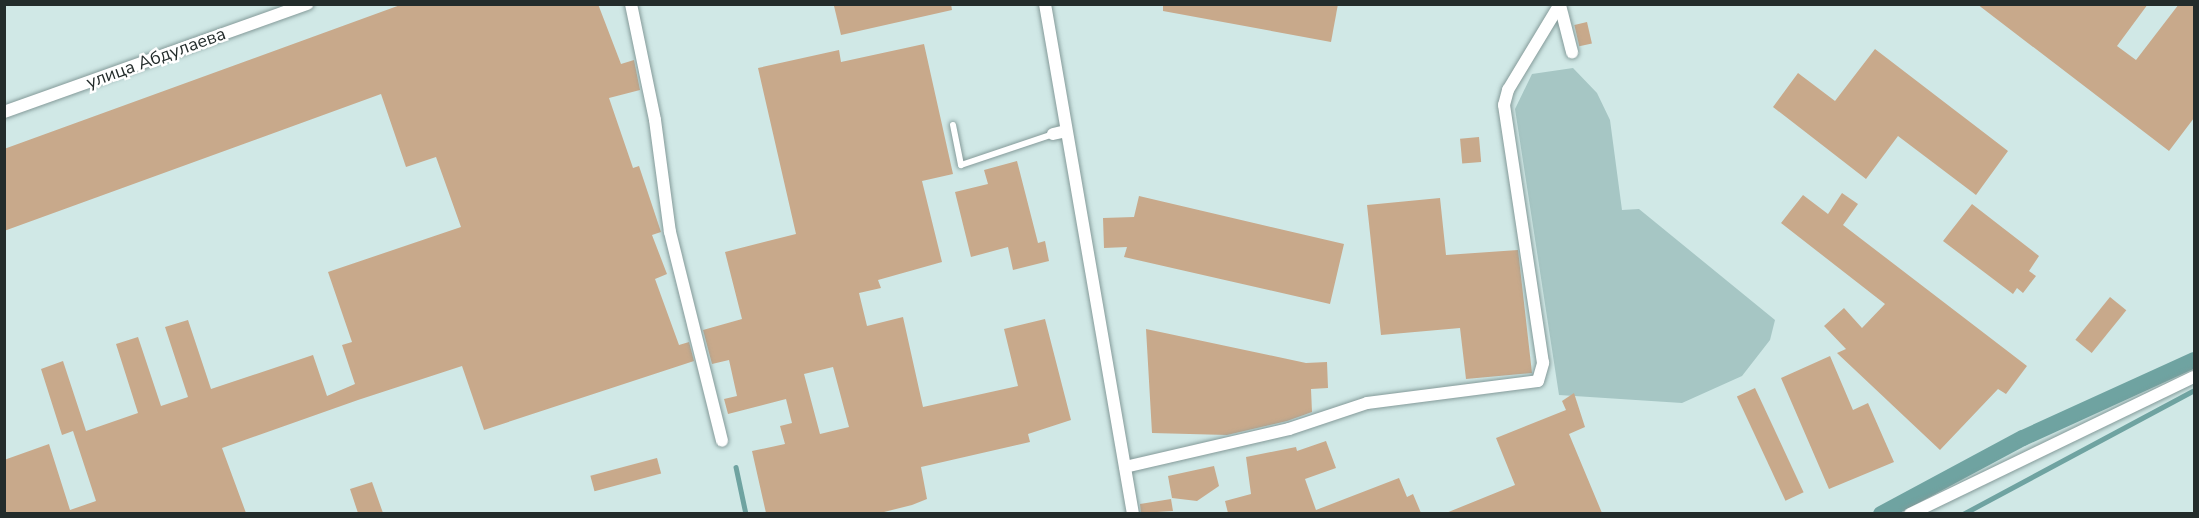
<!DOCTYPE html>
<meta charset="utf-8">
<style>
body{margin:0}
#map{position:relative;width:2199px;height:518px;overflow:hidden;background:#d0e8e6;font-family:"Nunito Sans",sans-serif}
div>[style]{position:absolute}
.green>*{inset:0;background:#a6c6c4}
.stream>*{height:4.5px;margin:-2.25px;padding:0 2.25px;transform-origin:2.25px;border-radius:2.25px;background:#6fa3a1}
.canal>*{height:16px;margin:-8px;padding:0 8px;transform-origin:8px;border-radius:8px;background:#6fa3a1}
.building>*{inset:0;background:#c8a98b;transform-origin:0 0}
.roads{filter:drop-shadow(0 0 2px #849a99) drop-shadow(0 0 2px #849a99)}
.service>*{height:6px;margin:-3px;padding:0 3px;transform-origin:3px;border-radius:3px;background:#fff}
.minor>*{height:12px;margin:-6px;padding:0 6px;transform-origin:6px;border-radius:6px;background:#fff}
span{translate:-50% -50%;white-space:nowrap;text-align:center;line-height:1.15;-webkit-text-stroke:5px #fff;paint-order:stroke}
.street-label{font-size:18px;color:#232c2b}
.frame{position:absolute;inset:0;border:6px solid #232c2b;pointer-events:none}
</style>
<div id="map">
<div class="green">
<div style="clip-path:polygon(1573px 68px,1597px 93px,1610px 120px,1622px 210px,1639px 209px,1775px 320px,1770px 340px,1742px 376px,1682px 403px,1559px 395px,1515px 109px,1532px 74px)"></div>
</div>
<div class="stream">
<div style="left:736px;top:467px;width:48px;rotate:78deg"></div>
<div style="left:1963px;top:514px;width:262px;rotate:-28.2deg"></div>
</div>
<div class="canal">
<div style="left:1881px;top:514px;width:161px;rotate:-28.2deg"></div>
<div style="left:2023px;top:438px;width:188px;rotate:-24.5deg"></div>
</div>
<div class="building">
<div style="clip-path:polygon(403px 4px,598px 4px,621px 64px,634px 60px,640px 90px,609px 98px,633px 168px,639px 166px,661px 232px,652px 235px,667px 274px,655px 279px,679px 345px,689px 342px,694px 361px,484px 430px,462px 366px,358px 400px,222px 448px,246px 513px,4px 513px,4px 460px,49px 444px,70px 510px,96px 501px,73px 431px,62px 435px,41px 369px,63px 361px,86px 431px,138px 413px,116px 344px,138px 337px,161px 406px,188px 397px,165px 327px,188px 320px,211px 389px,313px 355px,327px 396px,355px 384px,342px 345px,352px 342px,328px 272px,461px 227px,436px 157px,406px 167px,381px 94px,4px 231px,4px 149px)"></div>
<div style="clip-path:polygon(842px 4px,951px 4px,952px 10px,841px 35px,834px 6px)"></div>
<div style="clip-path:polygon(1163px 4px,1338px 4px,1331px 42px,1163px 11px)"></div>
<div style="clip-path:polygon(1977px 4px,2148px 4px,2117px 46px,2136px 60px,2179px 4px,2194px 4px,2194px 118px,2169px 151px)"></div>
<div style="left:1587px;top:22px;width:22px;height:13px;rotate:77deg"></div>
<div style="clip-path:polygon(evenodd,924px 44px,953px 174px,922px 181px,942px 262px,878px 280px,881px 288px,859px 293px,867px 326px,903px 317px,923px 407px,1018px 386px,1004px 329px,1045px 319px,1071px 420px,1028px 434px,1030px 442px,921px 467px,927px 499px,912px 505px,880px 513px,766px 513px,752px 451px,785px 444px,780px 426px,792px 423px,786px 399px,728px 414px,724px 399px,737px 396px,729px 360px,712px 364px,703px 330px,742px 319px,725px 252px,796px 234px,758px 68px,839px 50px,841px 62px,924px 44px,833px 367px,849px 427px,820px 434px,804px 374px,833px 367px)"></div>
<div style="clip-path:polygon(1875px 49px,2008px 151px,1976px 195px,1898px 136px,1866px 179px,1773px 107px,1798px 73px,1835px 101px)"></div>
<div style="left:1479px;top:137px;width:25px;height:19px;rotate:85deg"></div>
<div style="clip-path:polygon(1017px 161px,1038px 243px,1045px 241px,1049px 261px,1013px 270px,1008px 247px,971px 257px,955px 192px,988px 184px,984px 170px)"></div>
<div style="clip-path:polygon(1842px 193px,1858px 204px,1843px 225px,2027px 366px,2006px 394px,1998px 389px,1940px 450px,1837px 353px,1846px 349px,1824px 326px,1844px 308px,1862px 328px,1885px 304px,1781px 223px,1803px 195px,1828px 214px)"></div>
<div style="clip-path:polygon(1139px 196px,1344px 244px,1330px 304px,1124px 257px,1127px 247px,1104px 248px,1103px 218px,1134px 217px)"></div>
<div style="clip-path:polygon(1440px 198px,1446px 255px,1518px 250px,1532px 373px,1466px 379px,1460px 328px,1381px 335px,1367px 205px)"></div>
<div style="clip-path:polygon(1972px 204px,2039px 256px,2029px 271px,2036px 276px,2023px 293px,2017px 288px,2013px 294px,1943px 241px)"></div>
<div style="left:2110px;top:297px;width:21px;height:55px;rotate:39deg"></div>
<div style="clip-path:polygon(1146px 329px,1306px 363px,1327px 362px,1328px 388px,1311px 389px,1312px 412px,1287px 421px,1227px 435px,1152px 433px)"></div>
<div style="clip-path:polygon(1830px 356px,1853px 410px,1868px 403px,1894px 462px,1829px 489px,1781px 378px)"></div>
<div style="left:1755px;top:388px;width:115px;height:20px;rotate:65deg"></div>
<div style="clip-path:polygon(1574px 393px,1585px 427px,1569px 434px,1602px 513px,1446px 513px,1515px 485px,1496px 438px,1566px 410px,1562px 401px)"></div>
<div style="clip-path:polygon(1326px 441px,1336px 468px,1305px 479px,1316px 510px,1399px 478px,1407px 497px,1413px 494px,1421px 513px,1228px 513px,1225px 501px,1251px 494px,1246px 457px,1296px 447px,1297px 451px)"></div>
<div style="left:657px;top:458px;width:16px;height:69px;rotate:75deg"></div>
<div style="clip-path:polygon(1214px 466px,1219px 486px,1197px 501px,1172px 498px,1168px 476px)"></div>
<div style="clip-path:polygon(372px 482px,383px 513px,358px 513px,350px 489px)"></div>
<div style="clip-path:polygon(1171px 499px,1173px 511px,1141px 513px,1140px 504px)"></div>
</div>
<div class="roads">
<div class="service">
<div style="left:953px;top:125px;width:41px;rotate:78.7deg"></div>
<div style="left:961px;top:165px;width:97px;rotate:-18.6deg"></div>
</div>
<div class="minor">
<div style="left:631px;top:4px;width:118px;rotate:78.3deg"></div>
<div style="left:655px;top:120px;width:113px;rotate:82.4deg"></div>
<div style="left:670px;top:232px;width:215px;rotate:76deg"></div>
<div style="left:1045px;top:4px;width:518px;rotate:80.21deg"></div>
<div style="left:1560px;top:5px;width:49px;rotate:75.7deg"></div>
<div style="left:4px;top:112px;width:322px;rotate:-19.6deg"></div>
<div style="left:1053px;top:134px;width:13px;rotate:-13deg"></div>
<div style="left:1125px;top:467px;width:168px;rotate:-13deg"></div>
<div style="left:1289px;top:429px;width:82px;rotate:-18.4deg"></div>
<div style="left:1367px;top:403px;width:172px;rotate:-7.3deg"></div>
<div style="left:1538px;top:381px;width:19px;rotate:-74deg"></div>
<div style="left:1543px;top:363px;width:261px;rotate:-98.6deg"></div>
<div style="left:1504px;top:105px;width:16px;rotate:-75deg"></div>
<div style="left:1508px;top:90px;width:100px;rotate:-58.8deg"></div>
<div style="left:1910px;top:514px;width:315px;rotate:-25.8deg"></div>
</div>
</div>
<div class="street-label">
<span style="left:156px;top:58px;rotate:-20deg">улица Абдулаева</span>
</div>
<div class="frame"></div>
</div>
